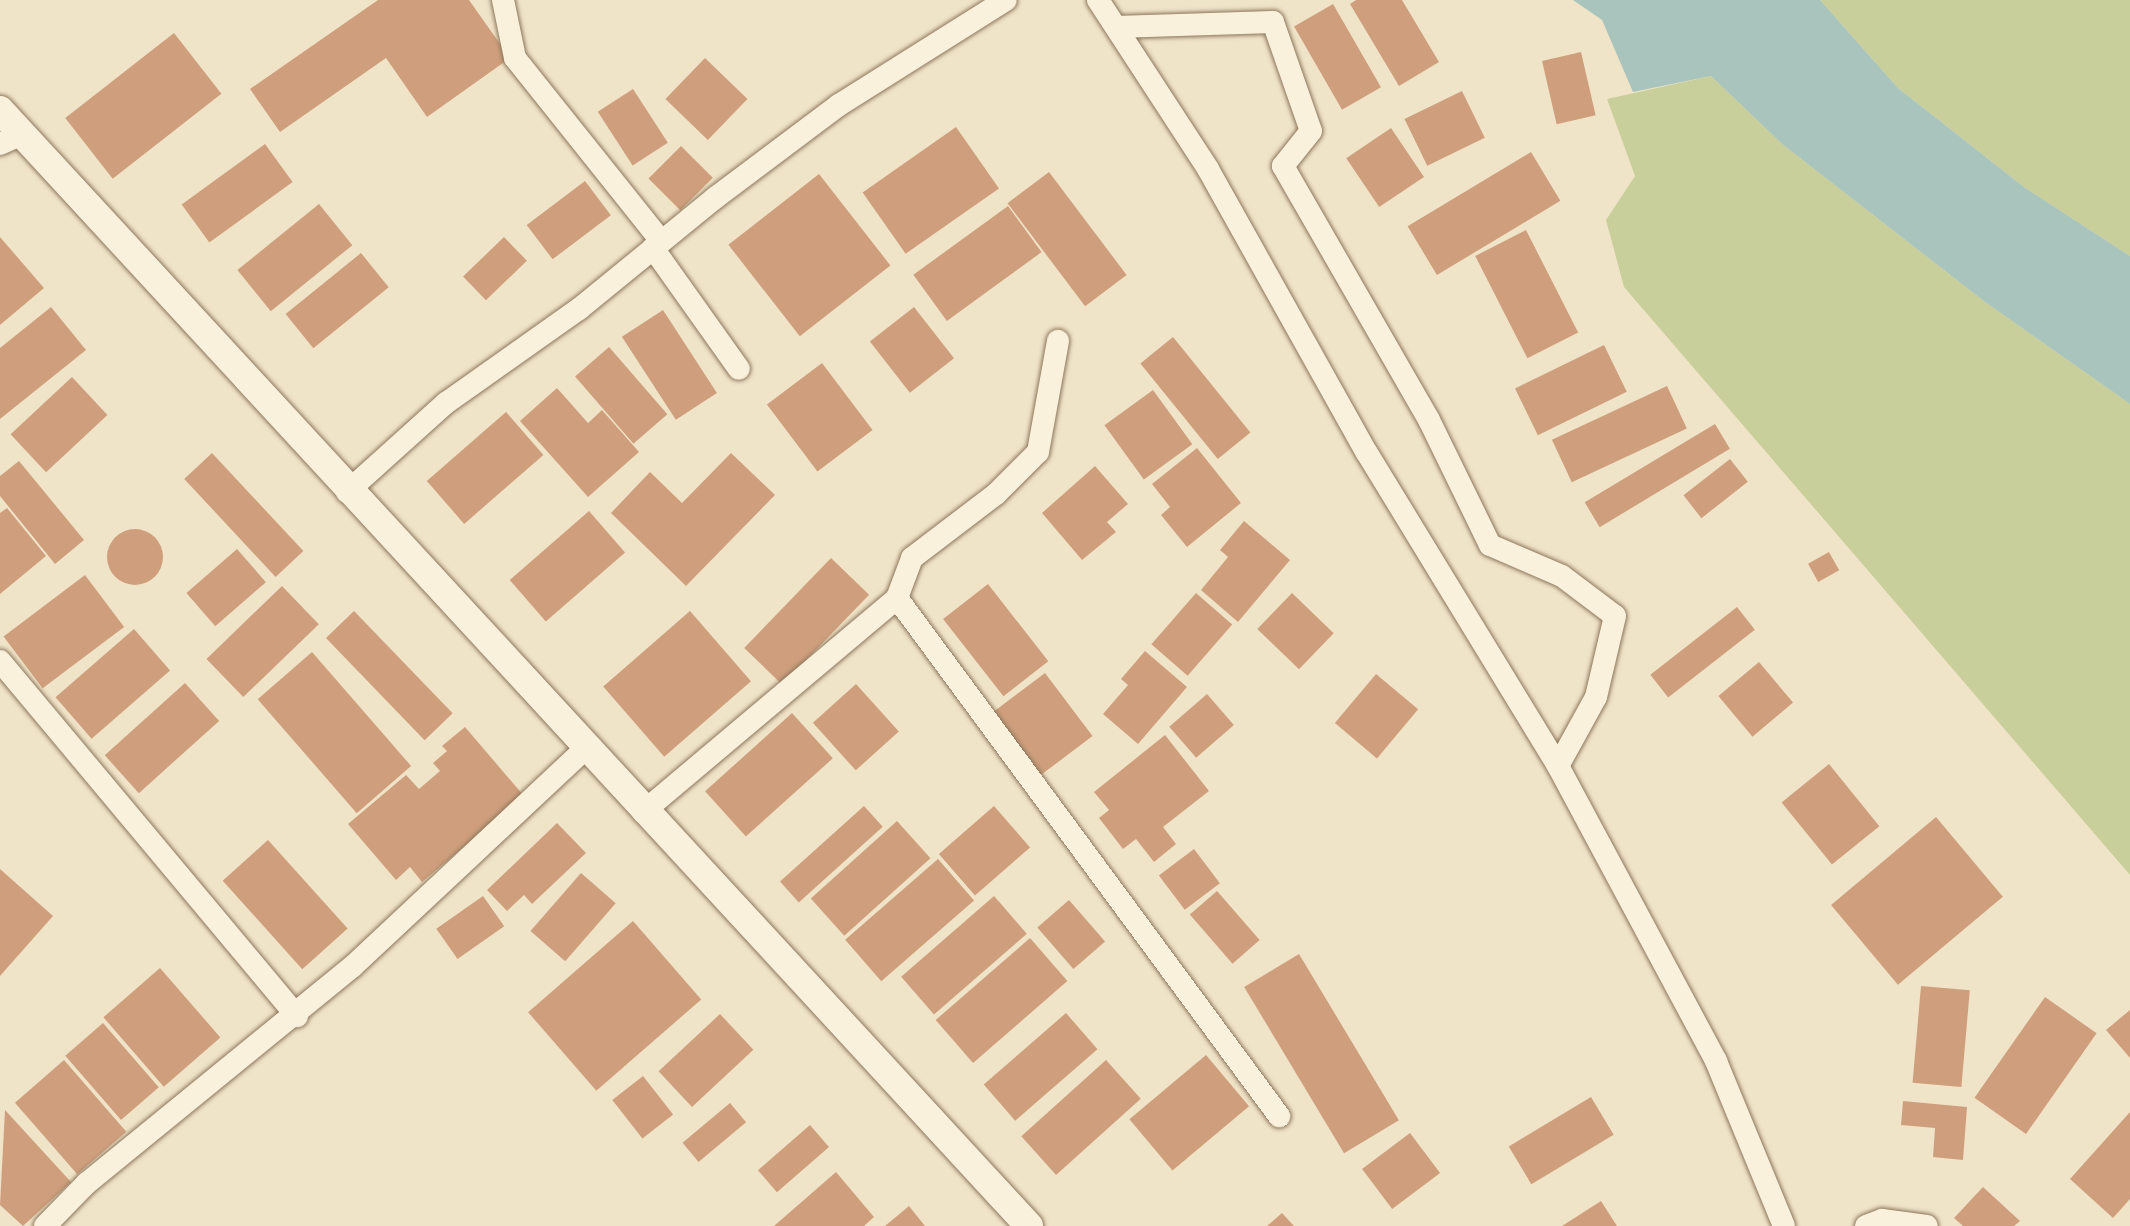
<!DOCTYPE html>
<style>
body{margin:0}
#map{position:relative;width:2130px;height:1226px;overflow:hidden;background:#f0e4c8;font-family:Lora,serif}
div>[style]{position:absolute}
.green>*{inset:0;background:#c9cf9b}
.water>*{inset:0;background:#a9c4bc}
.building>*{inset:0;background:#cf9f7d;transform-origin:0 0}
.round{border-radius:50%}
.roads{filter:drop-shadow(0 0 2px #8d765c) drop-shadow(0 0 2px #8d765c)}
.minor>*{height:22px;margin:-11px;padding:0 11px;transform-origin:11px;border-radius:11px;background:#faf1dc}
.tertiary>*{height:28px;margin:-14px;padding:0 14px;transform-origin:14px;border-radius:14px;background:#faf1dc}
span{translate:-50% -50%;white-space:nowrap;text-align:center;line-height:1.15;-webkit-text-stroke:8px #f7eed8;paint-order:stroke}
</style>
<div id="map">
<div class="green">
<div style="clip-path:polygon(1820px 0,2130px 0,2130px 256px,2024px 187px,1898px 88px)"></div>
<div style="clip-path:polygon(1711px 76px,1782px 144px,1985px 302px,2130px 404px,2130px 875px,1624px 287px,1606px 220px,1635px 176px,1607px 99px)"></div>
</div>
<div class="water">
<div style="clip-path:polygon(1573px 0,1820px 0,1898px 88px,2024px 187px,2130px 256px,2130px 404px,1985px 302px,1782px 144px,1711px 76px,1633px 92px,1602px 20px)"></div>
</div>
<div class="building">
<div style="clip-path:polygon(378px 0,469px 0,510px 58px,427px 117px,386px 58px,280px 132px,250px 89px)"></div>
<div style="clip-path:polygon(1356px 0,1402px 0,1439px 62px,1399px 86px,1350px 4px)"></div>
<div style="left:1333px;top:4px;width:96px;height:45px;rotate:60deg"></div>
<div style="left:174px;top:33px;width:77px;height:138px;rotate:52deg"></div>
<div style="left:1581px;top:52px;width:65px;height:40px;rotate:77deg"></div>
<div style="left:705px;top:58px;width:59px;height:57px;rotate:44deg"></div>
<div style="left:633px;top:89px;width:64px;height:42px;rotate:57deg"></div>
<div style="left:1462px;top:91px;width:52px;height:64px;rotate:64deg"></div>
<div style="left:956px;top:127px;width:75px;height:114px;rotate:55deg"></div>
<div style="left:1391px;top:128px;width:59px;height:54px;rotate:56deg"></div>
<div style="left:265px;top:144px;width:47px;height:103px;rotate:54deg"></div>
<div style="left:681px;top:146px;width:45px;height:46px;rotate:45deg"></div>
<div style="left:1531px;top:152px;width:57px;height:144px;rotate:59deg"></div>
<div style="left:1049px;top:172px;width:129px;height:52px;rotate:53deg"></div>
<div style="left:819px;top:174px;width:116px;height:115px;rotate:52deg"></div>
<div style="left:585px;top:181px;width:43px;height:73px;rotate:53deg"></div>
<div style="left:319px;top:204px;width:53px;height:105px;rotate:51deg"></div>
<div style="left:1008px;top:206px;width:57px;height:117px;rotate:54deg"></div>
<div style="left:1526px;top:230px;width:115px;height:57px;rotate:63deg"></div>
<div style="clip-path:polygon(0 237px,44px 288px,0 325px)"></div>
<div style="left:504px;top:237px;width:33px;height:57px;rotate:46deg"></div>
<div style="left:361px;top:253px;width:44px;height:97px;rotate:51deg"></div>
<div style="clip-path:polygon(51px 307px,86px 350px,0 419px,0 348px)"></div>
<div style="left:914px;top:307px;width:65px;height:56px;rotate:52deg"></div>
<div style="left:663px;top:310px;width:99px;height:49px;rotate:57deg"></div>
<div style="left:1173px;top:337px;width:123px;height:42px;rotate:51deg"></div>
<div style="left:1604px;top:345px;width:52px;height:99px;rotate:64deg"></div>
<div style="left:609px;top:347px;width:89px;height:45px;rotate:49deg"></div>
<div style="left:822px;top:363px;width:84px;height:69px;rotate:53deg"></div>
<div style="left:72px;top:377px;width:52px;height:84px;rotate:47deg"></div>
<div style="left:1667px;top:386px;width:47px;height:127px;rotate:65deg"></div>
<div style="clip-path:polygon(557px 388px,588px 423px,602px 410px,639px 452px,588px 497px,520px 421px)"></div>
<div style="left:1153px;top:390px;width:67px;height:60px;rotate:54deg"></div>
<div style="left:506px;top:412px;width:57px;height:105px;rotate:49deg"></div>
<div style="left:1715px;top:424px;width:29px;height:152px;rotate:59deg"></div>
<div style="clip-path:polygon(1197px 448px,1241px 503px,1187px 547px,1161px 515px,1170px 507px,1152px 484px)"></div>
<div style="left:212px;top:453px;width:134px;height:38px;rotate:47deg"></div>
<div style="clip-path:polygon(731px 453px,775px 495px,686px 586px,611px 513px,650px 472px,682px 503px)"></div>
<div style="left:1730px;top:459px;width:29px;height:59px;rotate:52deg"></div>
<div style="clip-path:polygon(19px 461px,84px 540px,55px 564px,0 496px,0 476px)"></div>
<div style="clip-path:polygon(1095px 466px,1128px 504px,1107px 522px,1116px 532px,1082px 560px,1042px 513px)"></div>
<div style="clip-path:polygon(7px 508px,46px 556px,0 594px,0 513px)"></div>
<div style="left:589px;top:511px;width:55px;height:105px;rotate:49deg"></div>
<div style="clip-path:polygon(1244px 521px,1290px 560px,1238px 622px,1201px 590px,1228px 557px,1220px 550px)"></div>
<div class="round" style="left:107px;top:529px;width:56px;height:56px"></div>
<div style="left:237px;top:549px;width:44px;height:67px;rotate:49deg"></div>
<div style="left:1829px;top:552px;width:21px;height:24px;rotate:61deg"></div>
<div style="left:831px;top:558px;width:53px;height:125px;rotate:44deg"></div>
<div style="left:85px;top:575px;width:65px;height:102px;rotate:53deg"></div>
<div style="left:988px;top:584px;width:98px;height:57px;rotate:52deg"></div>
<div style="left:282px;top:586px;width:53px;height:105px;rotate:46deg"></div>
<div style="left:1196px;top:593px;width:48px;height:68px;rotate:41deg"></div>
<div style="left:1292px;top:593px;width:58px;height:50px;rotate:44deg"></div>
<div style="left:1737px;top:607px;width:29px;height:110px;rotate:52deg"></div>
<div style="left:354px;top:611px;width:142px;height:39px;rotate:46deg"></div>
<div style="left:690px;top:611px;width:93px;height:115px;rotate:49deg"></div>
<div style="left:134px;top:629px;width:55px;height:104px;rotate:49deg"></div>
<div style="clip-path:polygon(1145px 651px,1187px 687px,1138px 744px,1103px 714px,1128px 685px,1121px 679px)"></div>
<div style="left:312px;top:652px;width:151px;height:72px;rotate:49deg"></div>
<div style="left:1759px;top:662px;width:53px;height:53px;rotate:50deg"></div>
<div style="left:1045px;top:673px;width:79px;height:66px;rotate:53deg"></div>
<div style="left:1376px;top:674px;width:55px;height:64px;rotate:40deg"></div>
<div style="left:185px;top:683px;width:51px;height:108px;rotate:48deg"></div>
<div style="left:856px;top:684px;width:64px;height:58px;rotate:48deg"></div>
<div style="left:1207px;top:694px;width:41px;height:50px;rotate:49deg"></div>
<div style="left:792px;top:713px;width:61px;height:117px;rotate:48deg"></div>
<div style="clip-path:polygon(465px 727px,524px 796px,422px 882px,410px 867px,396px 880px,348px 824px,406px 775px,419px 789px,440px 771px,433px 763px,447px 751px,442px 746px)"></div>
<div style="clip-path:polygon(1165px 735px,1209px 791px,1163px 827px,1176px 844px,1154px 862px,1136px 839px,1123px 849px,1099px 818px,1109px 810px,1094px 792px)"></div>
<div style="left:1829px;top:764px;width:80px;height:61px;rotate:51deg"></div>
<div style="left:864px;top:806px;width:28px;height:113px;rotate:48deg"></div>
<div style="left:994px;top:806px;width:55px;height:73px;rotate:49deg"></div>
<div style="left:1936px;top:817px;width:104px;height:137px;rotate:50deg"></div>
<div style="left:897px;top:821px;width:50px;height:116px;rotate:48deg"></div>
<div style="clip-path:polygon(557px 823px,586px 853px,532px 904px,524px 895px,507px 911px,487px 890px)"></div>
<div style="left:268px;top:840px;width:119px;height:61px;rotate:48deg"></div>
<div style="left:1194px;top:849px;width:43px;height:44px;rotate:53deg"></div>
<div style="left:938px;top:859px;width:55px;height:123px;rotate:49deg"></div>
<div style="clip-path:polygon(0 869px,53px 916px,0 976px)"></div>
<div style="left:581px;top:873px;width:46px;height:77px;rotate:41deg"></div>
<div style="left:1217px;top:891px;width:65px;height:36px;rotate:49deg"></div>
<div style="left:483px;top:896px;width:37px;height:57px;rotate:55deg"></div>
<div style="left:994px;top:896px;width:50px;height:123px;rotate:49deg"></div>
<div style="left:1069px;top:900px;width:55px;height:42px;rotate:49deg"></div>
<div style="left:633px;top:921px;width:104px;height:139px;rotate:49deg"></div>
<div style="left:1030px;top:938px;width:57px;height:125px;rotate:49deg"></div>
<div style="left:1299px;top:954px;width:194px;height:64px;rotate:59deg"></div>
<div style="left:160px;top:968px;width:92px;height:75px;rotate:49deg"></div>
<div style="left:1921px;top:986px;width:49px;height:97px;rotate:5deg"></div>
<div style="left:2045px;top:997px;width:63px;height:123px;rotate:35deg"></div>
<div style="clip-path:polygon(2130px 1010px,2130px 1058px,2106px 1030px)"></div>
<div style="left:1066px;top:1013px;width:48px;height:109px;rotate:49deg"></div>
<div style="left:720px;top:1014px;width:49px;height:84px;rotate:47deg"></div>
<div style="left:103px;top:1023px;width:85px;height:50px;rotate:49deg"></div>
<div style="left:1206px;top:1055px;width:67px;height:100px;rotate:50deg"></div>
<div style="left:64px;top:1060px;width:95px;height:65px;rotate:49deg"></div>
<div style="left:1106px;top:1060px;width:52px;height:114px;rotate:48deg"></div>
<div style="left:643px;top:1076px;width:49px;height:39px;rotate:52deg"></div>
<div style="left:1591px;top:1097px;width:44px;height:96px;rotate:59deg"></div>
<div style="clip-path:polygon(1903px 1101px,1967px 1107px,1963px 1160px,1933px 1157px,1935px 1128px,1901px 1125px)"></div>
<div style="left:730px;top:1103px;width:25px;height:62px;rotate:50deg"></div>
<div style="clip-path:polygon(5px 1110px,71px 1182px,23px 1226px,0 1205px)"></div>
<div style="clip-path:polygon(2130px 1112px,2130px 1199px,2113px 1218px,2070px 1179px)"></div>
<div style="left:810px;top:1125px;width:29px;height:69px;rotate:49deg"></div>
<div style="left:1410px;top:1133px;width:50px;height:60px;rotate:53deg"></div>
<div style="clip-path:polygon(836px 1172px,874px 1217px,864px 1226px,774px 1226px)"></div>
<div style="clip-path:polygon(1983px 1187px,2020px 1221px,2014px 1226px,1963px 1226px,1954px 1218px)"></div>
<div style="clip-path:polygon(1601px 1201px,1617px 1226px,1562px 1226px)"></div>
<div style="clip-path:polygon(909px 1206px,925px 1226px,885px 1226px)"></div>
<div style="clip-path:polygon(1282px 1213px,1294px 1226px,1267px 1226px)"></div>
</div>
<div class="roads">
<div class="minor">
<div style="left:503px;top:0;width:59px;rotate:78.3deg"></div>
<div style="left:515px;top:58px;width:234px;rotate:51.4deg"></div>
<div style="left:1098px;top:0;width:202px;rotate:56.9deg"></div>
<div style="left:1208px;top:169px;width:325px;rotate:60.8deg"></div>
<div style="left:1367px;top:453px;width:367px;rotate:58.6deg"></div>
<div style="left:1558px;top:766px;width:335px;rotate:61.8deg"></div>
<div style="left:1716px;top:1061px;width:178px;rotate:67.6deg"></div>
<div style="left:1116px;top:27px;width:157px;rotate:-1.8deg"></div>
<div style="left:1273px;top:22px;width:115px;rotate:70.8deg"></div>
<div style="left:1311px;top:131px;width:45px;rotate:128.7deg"></div>
<div style="left:1283px;top:166px;width:293px;rotate:60.1deg"></div>
<div style="left:1429px;top:420px;width:139px;rotate:64deg"></div>
<div style="left:1490px;top:545px;width:78px;rotate:23.3deg"></div>
<div style="left:1562px;top:576px;width:66px;rotate:37deg"></div>
<div style="left:1615px;top:616px;width:83px;rotate:103.2deg"></div>
<div style="left:1596px;top:697px;width:79px;rotate:118.8deg"></div>
<div style="left:0;top:144px;width:24px;rotate:-24deg"></div>
<div style="left:653px;top:248px;width:148px;rotate:54.6deg"></div>
<div style="left:347px;top:492px;width:133px;rotate:-42deg"></div>
<div style="left:446px;top:403px;width:163px;rotate:-35.3deg"></div>
<div style="left:579px;top:309px;width:176px;rotate:-39.2deg"></div>
<div style="left:715px;top:198px;width:155px;rotate:-36.9deg"></div>
<div style="left:839px;top:105px;width:197px;rotate:-32.2deg"></div>
<div style="left:897px;top:598px;width:644px;rotate:53.59deg"></div>
<div style="left:0;top:661px;width:463px;rotate:50.1deg"></div>
<div style="left:643px;top:812px;width:332px;rotate:-40.1deg"></div>
<div style="left:897px;top:598px;width:43px;rotate:-69.4deg"></div>
<div style="left:912px;top:558px;width:106px;rotate:-37.3deg"></div>
<div style="left:996px;top:494px;width:59px;rotate:-45deg"></div>
<div style="left:1038px;top:452px;width:113px;rotate:-79.8deg"></div>
<div style="left:45px;top:1226px;width:60px;rotate:-45.7deg"></div>
<div style="left:87px;top:1183px;width:342px;rotate:-39.2deg"></div>
<div style="left:352px;top:967px;width:319px;rotate:-43.1deg"></div>
<div style="left:1866px;top:1226px;width:17px;rotate:-21deg"></div>
<div style="left:1882px;top:1220px;width:45px;rotate:7.6deg"></div>
</div>
<div class="tertiary">
<div style="left:0;top:110px;width:1518px;rotate:47.32deg"></div>
</div>
</div>
</div>
